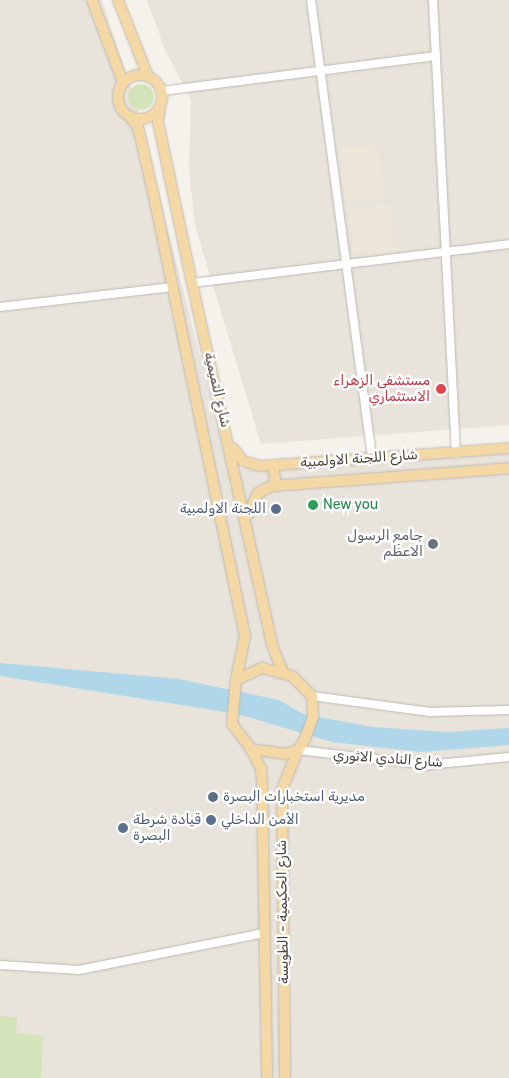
<!DOCTYPE html>
<meta charset="utf-8">
<style>
body{margin:0}
#map{position:relative;width:509px;height:1078px;overflow:hidden;background:#f5f2ec;font-family:Rubik,Cairo,sans-serif}
div>[style]{position:absolute}
.residential>*{inset:0;background:#e8e3db}
.education>*{inset:0;background:#ece5d8;transform-origin:0 0}
.green>*{inset:0;background:#d4e4ba}
.round{border-radius:50%}
.water>*{inset:0;background:#b0d6ea}
.roads{filter:drop-shadow(0 0 1px #bfb9b0) drop-shadow(0 0 1px #bfb9b0)}
.minor>*{height:8px;margin:-4px;padding:0 4px;transform-origin:4px;border-radius:4px;background:#fff}
.major>*{height:10px;margin:-5px;padding:0 5px;transform-origin:5px;border-radius:5px;background:#f4d9a6}
.major>.ring{margin:-5px;padding:0;box-sizing:content-box;background:none;border:10px solid #f4d9a6;border-radius:50%}
.dots>*{width:14px;height:14px;translate:-50% -50%;box-sizing:border-box;border:2px solid #fff;border-radius:50%}
span{translate:-50% -50%;white-space:nowrap;text-align:center;line-height:1.15;-webkit-text-stroke:5px #fff;paint-order:stroke}
.health-label{font-size:14px;color:#be3a42}
.right{translate:-100% -50%;text-align:right}
.street-label{font-size:14px;color:#49423a}
.leisure-label{font-size:14px;color:#27864d}
.left{translate:0 -50%;text-align:left}
.service-label{font-size:14px;color:#4e5e75}
.worship-label{font-size:14px;color:#5b616d}
</style>
<div id="map">
<div class="residential">
<div style="clip-path:polygon(0 0,102px 0,135px 100px,229px 469px,509px 452px,509px 1078px,0 1078px)"></div>
<div style="clip-path:polygon(147px 0,509px 0,509px 425px,261px 444px,195px 226px,189px 169px,191px 100px,165px 50px)"></div>
</div>
<div class="education">
<div style="left:379px;top:145px;width:52px;height:39px;rotate:85deg"></div>
<div style="left:391px;top:204px;width:47px;height:42px;rotate:85deg"></div>
</div>
<div class="green">
<div class="round" style="left:128px;top:84px;width:26px;height:26px"></div>
<div style="clip-path:polygon(0 1016px,17px 1017px,16px 1033px,43px 1036px,41px 1078px,0 1078px)"></div>
</div>
<div class="water">
<div style="clip-path:polygon(0 663px,179px 679px,279px 700px,303px 714px,373px 727px,446px 732px,509px 728px,509px 745px,421px 752px,332px 742px,238px 714px,0 676px)"></div>
</div>
<div class="roads">
<div class="minor">
<div style="left:311px;top:0;width:463px;rotate:82.4deg"></div>
<div style="left:433px;top:0;width:454px;rotate:87.1deg"></div>
<div style="left:162px;top:91px;width:276px;rotate:-7.3deg"></div>
<div style="left:192px;top:283px;width:319px;rotate:-7deg"></div>
<div style="left:0;top:307px;width:174px;rotate:-6.6deg"></div>
<div style="left:312px;top:696px;width:119px;rotate:7.7deg"></div>
<div style="left:430px;top:712px;width:79px;rotate:-1.5deg"></div>
<div style="left:298px;top:750px;width:131px;rotate:6.6deg"></div>
<div style="left:428px;top:765px;width:81px;rotate:-5.6deg"></div>
<div style="left:0;top:965px;width:79px;rotate:3.6deg"></div>
<div style="left:79px;top:970px;width:190px;rotate:-11.3deg"></div>
</div>
<div class="major">
<div style="left:92px;top:0;width:89px;rotate:69.5deg"></div>
<div style="left:118px;top:0;width:82px;rotate:68.5deg"></div>
<div class="ring" style="left:118px;top:75px;width:34px;height:34px"></div>
<div style="left:160px;top:107px;width:15px;rotate:98deg"></div>
<div style="left:158px;top:122px;width:165px;rotate:78.1deg"></div>
<div style="left:192px;top:283px;width:371px;rotate:77.5deg"></div>
<div style="left:272px;top:645px;width:29px;rotate:68deg"></div>
<div style="left:130px;top:117px;width:13px;rotate:51deg"></div>
<div style="left:138px;top:127px;width:67px;rotate:77deg"></div>
<div style="left:153px;top:192px;width:453px;rotate:78.3deg"></div>
<div style="left:245px;top:636px;width:45px;rotate:101.6deg"></div>
<div style="left:233px;top:448px;width:16px;rotate:52deg"></div>
<div style="left:243px;top:461px;width:18px;rotate:16deg"></div>
<div style="left:260px;top:466px;width:250px;rotate:-4.1deg"></div>
<div style="left:273px;top:465px;width:21px;rotate:82deg"></div>
<div style="left:248px;top:515px;width:24px;rotate:-66deg"></div>
<div style="left:258px;top:493px;width:16px;rotate:-27deg"></div>
<div style="left:272px;top:486px;width:238px;rotate:-4.3deg"></div>
<div style="left:262px;top:668px;width:31px;rotate:15deg"></div>
<div style="left:292px;top:676px;width:28px;rotate:45deg"></div>
<div style="left:312px;top:696px;width:21px;rotate:87deg"></div>
<div style="left:313px;top:717px;width:23px;rotate:110deg"></div>
<div style="left:305px;top:739px;width:13px;rotate:122deg"></div>
<div style="left:298px;top:750px;width:13px;rotate:162deg"></div>
<div style="left:286px;top:754px;width:35px;rotate:-172deg"></div>
<div style="left:251px;top:749px;width:31px;rotate:-127deg"></div>
<div style="left:232px;top:724px;width:44px;rotate:-84.8deg"></div>
<div style="left:236px;top:680px;width:29px;rotate:-25deg"></div>
<div style="left:251px;top:749px;width:22px;rotate:63deg"></div>
<div style="left:261px;top:769px;width:14px;rotate:86deg"></div>
<div style="left:262px;top:783px;width:295px;rotate:89deg"></div>
<div style="left:285px;top:1078px;width:289px;rotate:-90.6deg"></div>
<div style="left:282px;top:789px;width:42px;rotate:-67.7deg"></div>
</div>
</div>
<div class="dots">
<div style="left:441px;top:389px;background:#e0444e"></div>
<div style="left:313px;top:505px;background:#2e9e5b"></div>
<div style="left:276px;top:509px;background:#5c6f8a"></div>
<div style="left:433px;top:544px;background:#6b7280"></div>
<div style="left:213px;top:797px;background:#5c6f8a"></div>
<div style="left:211px;top:820px;background:#5c6f8a"></div>
<div style="left:123px;top:828px;background:#5c6f8a"></div>
</div>
<div class="health-label">
<span class="right" style="left:430px;top:389px">مستشفى الزهراء<br>الاستثماري</span>
</div>
<div class="street-label">
<span style="left:217px;top:390px;rotate:77deg">شارع التميمية</span>
<span style="left:359px;top:459px;rotate:-4deg">شارع اللجنة الاولمبية</span>
<span style="left:388px;top:759px;rotate:4deg">شارع النادي الاثوري</span>
<span style="left:283px;top:912px;rotate:-91deg">شارع الحكيمية - الطويسة</span>
</div>
<div class="leisure-label">
<span class="left" style="left:323px;top:505px">New you</span>
</div>
<div class="service-label">
<span class="right" style="left:266px;top:509px">اللجنة الاولمبية</span>
<span class="left" style="left:223px;top:797px">مديرية استخبارات البصرة</span>
<span class="left" style="left:133px;top:828px">قيادة شرطة<br>البصرة</span>
<span class="left" style="left:221px;top:820px">الأمن الداخلي</span>
</div>
<div class="worship-label">
<span class="right" style="left:423px;top:544px">جامع الرسول<br>الاعظم</span>
</div>
</div>
